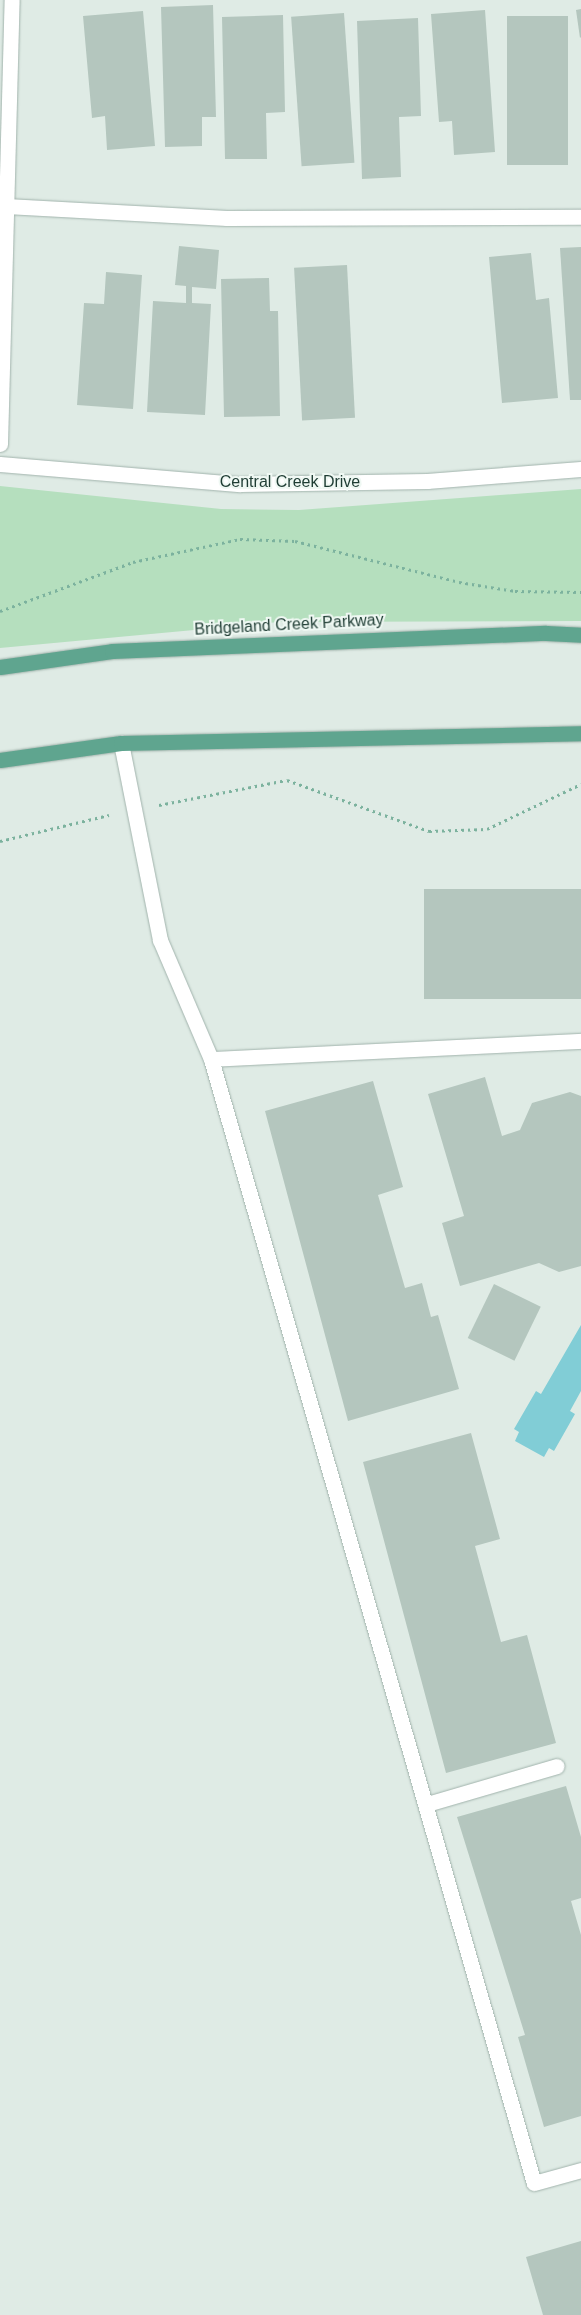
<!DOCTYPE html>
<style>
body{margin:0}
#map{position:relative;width:581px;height:2315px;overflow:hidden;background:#dfebe5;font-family:Arial,sans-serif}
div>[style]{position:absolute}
.green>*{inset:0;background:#b5dfbe}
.water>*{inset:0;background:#81cdd6}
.building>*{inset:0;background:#b4c6be;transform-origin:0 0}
.path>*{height:3px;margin-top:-1.5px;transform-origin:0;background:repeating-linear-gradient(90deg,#7cb29e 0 2.5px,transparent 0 6.5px)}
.roads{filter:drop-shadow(0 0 1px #a1b3ac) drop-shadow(0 0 1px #a1b3ac)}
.minor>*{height:15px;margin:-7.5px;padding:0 7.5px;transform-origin:7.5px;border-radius:7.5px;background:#fff}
.major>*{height:15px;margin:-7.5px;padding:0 7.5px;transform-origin:7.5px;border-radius:7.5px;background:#5fa58f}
span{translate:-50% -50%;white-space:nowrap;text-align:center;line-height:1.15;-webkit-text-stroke:4px #eff8f3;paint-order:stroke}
.street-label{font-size:16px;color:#1e3c33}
</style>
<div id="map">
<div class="green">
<div style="clip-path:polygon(0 486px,221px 509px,299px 510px,581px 489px,581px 621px,279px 622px,0 648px)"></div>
</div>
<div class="water">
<div style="clip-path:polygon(581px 1325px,581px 1391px,570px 1411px,575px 1414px,554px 1451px,549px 1448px,544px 1457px,515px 1441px,519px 1432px,514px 1429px,536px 1391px,541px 1394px)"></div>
</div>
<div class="building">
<div style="clip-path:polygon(213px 5px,216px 117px,202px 117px,202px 146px,165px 147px,161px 7px)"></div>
<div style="clip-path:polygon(581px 9px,581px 37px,580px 38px,576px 10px)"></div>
<div style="clip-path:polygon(485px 10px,495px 152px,454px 155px,452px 121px,439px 122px,431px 14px)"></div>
<div style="clip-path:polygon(143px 11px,155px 146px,107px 150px,105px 116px,92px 118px,83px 16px)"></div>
<div style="left:344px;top:13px;width:150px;height:53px;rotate:86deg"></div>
<div style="clip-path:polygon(283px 15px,285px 112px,266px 113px,267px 159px,225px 159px,222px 17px)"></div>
<div style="left:507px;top:16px;width:61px;height:149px"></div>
<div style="clip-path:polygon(418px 18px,421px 116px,399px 117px,401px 177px,362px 179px,357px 21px)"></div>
<div style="clip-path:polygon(179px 246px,219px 250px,216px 289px,192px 287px,192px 303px,211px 304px,205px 415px,147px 412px,153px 301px,186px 303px,186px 286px,175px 285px)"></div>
<div style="clip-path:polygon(581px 247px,581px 400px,570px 400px,560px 248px)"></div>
<div style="clip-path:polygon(531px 253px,536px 300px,549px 298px,558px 398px,502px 403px,489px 257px)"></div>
<div style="left:347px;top:265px;width:153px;height:53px;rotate:87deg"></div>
<div style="clip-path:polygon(106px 272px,142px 275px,133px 409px,77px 405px,84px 303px,104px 304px)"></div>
<div style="clip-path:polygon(269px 278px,270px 311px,278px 311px,280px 416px,224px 417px,221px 279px)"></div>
<div style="left:581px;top:889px;width:110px;height:157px;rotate:90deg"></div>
<div style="clip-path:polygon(485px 1077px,502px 1136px,520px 1130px,532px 1103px,570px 1092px,581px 1096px,581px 1266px,559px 1272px,539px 1263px,460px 1286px,442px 1223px,464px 1216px,428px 1094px)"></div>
<div style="clip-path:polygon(373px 1081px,403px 1187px,378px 1195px,405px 1288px,422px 1283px,431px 1317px,438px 1315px,459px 1389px,348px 1421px,265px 1111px)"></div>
<div style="left:494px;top:1284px;width:52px;height:60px;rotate:26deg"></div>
<div style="clip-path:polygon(471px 1433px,500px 1539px,475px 1546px,501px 1642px,527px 1635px,556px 1743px,446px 1773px,363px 1462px)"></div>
<div style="clip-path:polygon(566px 1786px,581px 1837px,581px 1898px,571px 1901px,581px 1935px,581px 2116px,544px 2127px,518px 2037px,525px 2035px,457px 1817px)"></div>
<div style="clip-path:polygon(581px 2241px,581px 2315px,543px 2315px,526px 2257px)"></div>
</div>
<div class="path">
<div style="left:0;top:611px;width:142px;rotate:-20.2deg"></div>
<div style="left:133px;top:562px;width:109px;rotate:-12.1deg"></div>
<div style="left:240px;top:539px;width:55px;rotate:2.1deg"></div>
<div style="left:295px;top:541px;width:169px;rotate:14deg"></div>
<div style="left:459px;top:582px;width:57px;rotate:9.1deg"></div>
<div style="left:515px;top:591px;width:66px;rotate:0.9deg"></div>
<div style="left:159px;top:805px;width:130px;rotate:-11.1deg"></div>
<div style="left:287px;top:780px;width:151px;rotate:19.8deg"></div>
<div style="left:429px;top:831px;width:58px;rotate:-2deg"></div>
<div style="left:487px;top:829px;width:104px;rotate:-25.6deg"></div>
<div style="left:0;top:841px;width:112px;rotate:-13.4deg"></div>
</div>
<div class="roads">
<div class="minor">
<div style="left:6px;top:206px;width:221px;rotate:3.1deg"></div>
<div style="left:227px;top:218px;width:354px;rotate:-0.2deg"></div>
<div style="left:0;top:444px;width:444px;rotate:-88.5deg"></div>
<div style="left:0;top:464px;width:241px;rotate:4.8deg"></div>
<div style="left:240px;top:484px;width:187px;rotate:-0.9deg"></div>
<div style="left:427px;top:481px;width:154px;rotate:-4.5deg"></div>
<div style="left:121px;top:743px;width:201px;rotate:78.8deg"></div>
<div style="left:160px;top:940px;width:129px;rotate:66.8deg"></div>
<div style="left:211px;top:1059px;width:1169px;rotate:73.97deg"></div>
<div style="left:534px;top:2183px;width:49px;rotate:-15.5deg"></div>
<div style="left:211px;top:1059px;width:370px;rotate:-2.8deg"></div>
<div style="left:427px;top:1804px;width:135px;rotate:-16.3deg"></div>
</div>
<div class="major">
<div style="left:0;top:667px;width:113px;rotate:-8.1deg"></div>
<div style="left:112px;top:651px;width:434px;rotate:-2.4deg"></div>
<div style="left:546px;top:633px;width:35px;rotate:3deg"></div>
<div style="left:0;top:760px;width:122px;rotate:-8deg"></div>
<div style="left:121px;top:743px;width:460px;rotate:-1.2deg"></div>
</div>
</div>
<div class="street-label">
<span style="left:290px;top:482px">Central Creek Drive</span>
<span style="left:289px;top:625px;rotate:-3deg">Bridgeland Creek Parkway</span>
</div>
</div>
